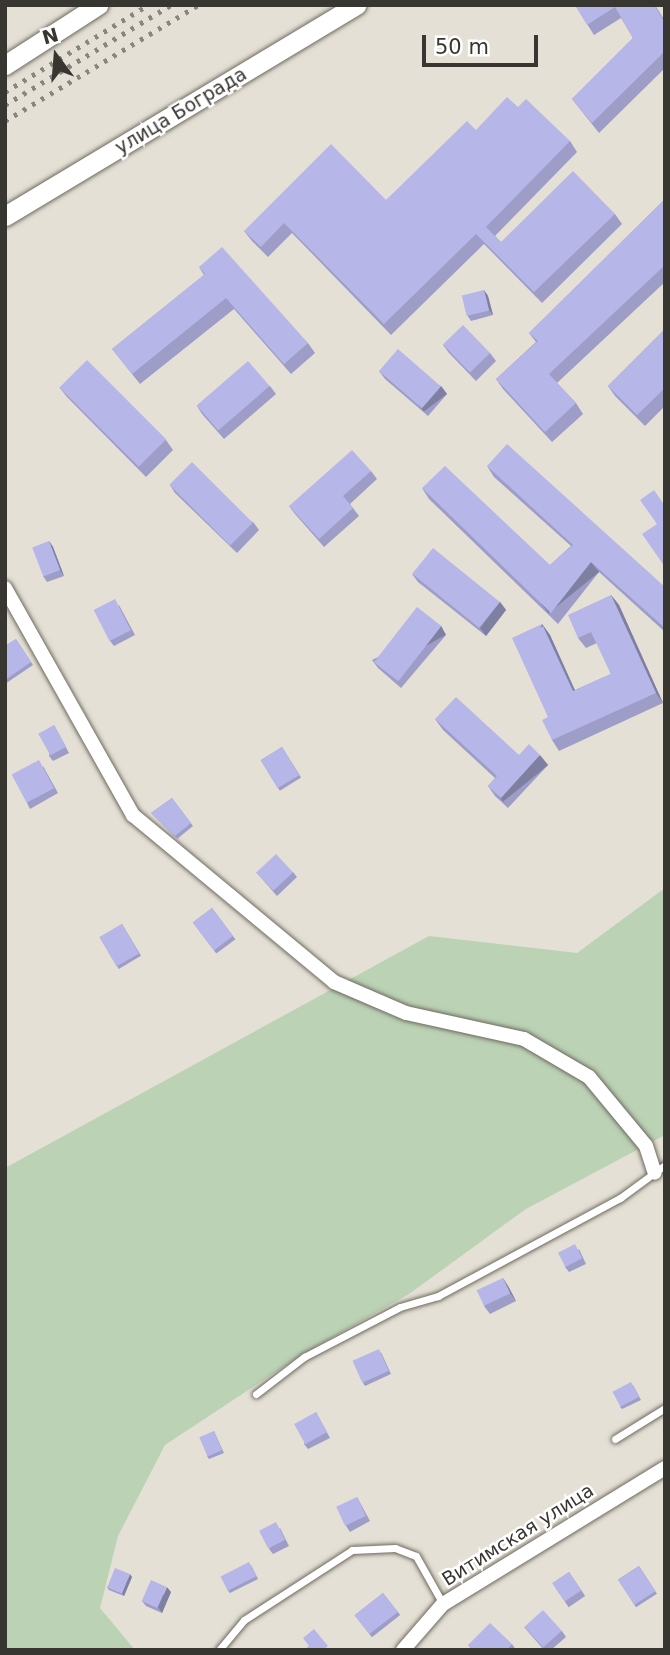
<!DOCTYPE html>
<meta charset="utf-8">
<style>
body{margin:0}
#map{position:relative;width:670px;height:1655px;overflow:hidden;background:#e5e0d5;font-family:"DejaVu Sans",sans-serif}
div>[style]{position:absolute}
.green>*{inset:0;background:#bbd2b5}
.roads{filter:drop-shadow(0 0 2px #6e6a60) drop-shadow(0 0 2px #6e6a60)}
.lane>*{height:7px;margin:-3.5px;padding:0 3.5px;transform-origin:3.5px;border-radius:3.5px;background:#fff}
.street>*{height:14px;margin:-7px;padding:0 7px;transform-origin:7px;border-radius:7px;background:#fff}
.secondary>*{height:19px;margin:-9.5px;padding:0 9.5px;transform-origin:9.5px;border-radius:9.5px;background:#fff}
.rail>*{height:4.5px;margin-top:-2.25px;transform-origin:0;background:repeating-linear-gradient(90deg,#8a867f 0 3.5px,transparent 0 10.5px)}
.wall>*{inset:0;background:#9d9dc8;transform-origin:0 0}
.shaded-wall>*{inset:0;background:#7f7fa2;transform-origin:0 0}
.building>*{inset:0;background:#b6b6e8;transform-origin:0 0}
span{translate:-50% -50%;white-space:nowrap;text-align:center;line-height:1.15;-webkit-text-stroke:5px #fff;paint-order:stroke}
.street-label{font-size:19px;color:#383631}
.frame{position:absolute;inset:0;border:7px solid #383631;pointer-events:none}
.north{position:absolute;left:21px;top:21px;width:70px;height:70px;-webkit-text-stroke:5px #fff;paint-order:stroke;rotate:344deg;font-size:19px;font-weight:700;line-height:28px;text-align:center;color:#383631}
.north::after{content:'';display:block;margin:auto;width:24px;height:32px;background:#383631;clip-path:polygon(50% 0,100% 100%,50% 72%,0 100%)}
.scale{position:absolute;left:422px;top:35px;width:116px;height:32px;box-sizing:border-box;border:4px solid #383631;border-top:0;padding-left:9px;font-size:21px;line-height:24px;white-space:nowrap;color:#383631;-webkit-text-stroke:5px #fff;paint-order:stroke}
</style>
<div id="map">
<div class="green">
<div style="clip-path:polygon(665px 888px,665px 1135px,526px 1209px,409px 1294px,306px 1352px,165px 1445px,118px 1536px,100px 1608px,135px 1650px,5px 1650px,5px 1168px,429px 936px,577px 953px)"></div>
</div>
<div class="roads">
<div class="lane">
<div style="left:256px;top:1394px;width:61px;rotate:-37.6deg"></div>
<div style="left:304px;top:1357px;width:108px;rotate:-27.5deg"></div>
<div style="left:400px;top:1307px;width:40px;rotate:-16deg"></div>
<div style="left:438px;top:1296px;width:207px;rotate:-28.3deg"></div>
<div style="left:620px;top:1198px;width:56px;rotate:-36.3deg"></div>
<div style="left:615px;top:1439px;width:59px;rotate:-31.8deg"></div>
<div style="left:219px;top:1650px;width:39px;rotate:-50deg"></div>
<div style="left:244px;top:1620px;width:129px;rotate:-32.9deg"></div>
<div style="left:352px;top:1550px;width:43px;rotate:-2.7deg"></div>
<div style="left:395px;top:1548px;width:22px;rotate:21deg"></div>
<div style="left:416px;top:1556px;width:55px;rotate:60.6deg"></div>
</div>
<div class="street">
<div style="left:5px;top:588px;width:261px;rotate:60.6deg"></div>
<div style="left:133px;top:815px;width:261px;rotate:39.7deg"></div>
<div style="left:334px;top:982px;width:78px;rotate:23.3deg"></div>
<div style="left:406px;top:1013px;width:121px;rotate:12.4deg"></div>
<div style="left:524px;top:1039px;width:75px;rotate:30.3deg"></div>
<div style="left:589px;top:1077px;width:89px;rotate:50.4deg"></div>
<div style="left:646px;top:1146px;width:28px;rotate:72deg"></div>
<div style="left:403px;top:1650px;width:61px;rotate:-49deg"></div>
<div style="left:443px;top:1604px;width:260px;rotate:-31.5deg"></div>
</div>
<div class="secondary">
<div style="left:5px;top:65px;width:111px;rotate:-32.8deg"></div>
<div style="left:5px;top:216px;width:410px;rotate:-31deg"></div>
</div>
</div>
<div class="rail">
<div style="left:5px;top:92px;width:167px;rotate:-31.3deg"></div>
<div style="left:5px;top:105px;width:194px;rotate:-31.1deg"></div>
<div style="left:5px;top:121px;width:225px;rotate:-31deg"></div>
</div>
<div class="wall">
<div style="clip-path:polygon(575px 5px,655px 5px,665px 21px,665px 68px,599px 133px,572px 99px,633px 38px,621px 18px,594px 35px)"></div>
<div style="clip-path:polygon(518px 107px,570px 141px,577px 152px,495px 236px,501px 242px,615px 214px,622px 224px,542px 303px,484px 244px,391px 335px,292px 233px,268px 257px,252px 241px,244px 231px,386px 200px,476px 130px)"></div>
<div style="clip-path:polygon(665px 199px,665px 282px,557px 383px,576px 403px,583px 414px,552px 442px,503px 389px,496px 379px,536px 342px,529px 333px)"></div>
<div style="clip-path:polygon(199px 267px,308px 343px,315px 353px,291px 374px,234px 309px,140px 384px,112px 349px,204px 275px)"></div>
<div style="clip-path:polygon(484px 290px,488px 296px,493px 315px,471px 321px,467px 315px)"></div>
<div style="clip-path:polygon(665px 329px,665px 406px,645px 426px,615px 396px,608px 386px)"></div>
<div style="clip-path:polygon(443px 345px,490px 353px,496px 361px,476px 381px,449px 353px)"></div>
<div style="clip-path:polygon(379px 371px,441px 386px,447px 394px,428px 416px,385px 379px)"></div>
<div style="clip-path:polygon(270px 386px,276px 394px,224px 439px,202px 414px,197px 406px)"></div>
<div style="clip-path:polygon(59px 387px,166px 440px,173px 450px,146px 477px,67px 397px)"></div>
<div style="clip-path:polygon(487px 466px,665px 587px,665px 632px,599px 572px,558px 624px,429px 499px,422px 488px,550px 565px,571px 546px,494px 477px)"></div>
<div style="clip-path:polygon(371px 471px,377px 479px,350px 504px,359px 516px,324px 547px,295px 514px,289px 506px)"></div>
<div style="clip-path:polygon(170px 485px,253px 522px,259px 530px,237px 553px,175px 493px)"></div>
<div style="clip-path:polygon(49px 541px,53px 547px,64px 576px,47px 582px,43px 576px)"></div>
<div style="clip-path:polygon(412px 574px,500px 602px,506px 610px,486px 636px,418px 582px)"></div>
<div style="clip-path:polygon(611px 595px,619px 605px,663px 703px,559px 751px,552px 740px,548px 717px,542px 624px,550px 635px,575px 690px,611px 674px,597px 643px,586px 648px,578px 638px)"></div>
<div style="clip-path:polygon(119px 605px,135px 635px,114px 646px,110px 641px)"></div>
<div style="clip-path:polygon(441px 626px,446px 635px,401px 688px,378px 668px,372px 660px)"></div>
<div style="clip-path:polygon(16px 639px,33px 665px,5px 684px,5px 646px)"></div>
<div style="clip-path:polygon(435px 719px,519px 755px,548px 765px,508px 808px,495px 796px,488px 786px,495px 778px,443px 730px)"></div>
<div style="clip-path:polygon(54px 725px,69px 753px,53px 761px,49px 756px)"></div>
<div style="left:282px;top:747px;width:36px;height:25px;rotate:58deg"></div>
<div style="clip-path:polygon(43px 766px,58px 793px,30px 809px,27px 803px)"></div>
<div style="clip-path:polygon(172px 798px,193px 826px,177px 839px,151px 813px)"></div>
<div style="clip-path:polygon(256px 872px,293px 872px,297px 877px,277px 896px)"></div>
<div style="left:212px;top:908px;width:39px;height:24px;rotate:53deg"></div>
<div style="left:122px;top:924px;width:37px;height:26px;rotate:59deg"></div>
<div style="clip-path:polygon(579px 1249px,586px 1264px,569px 1272px,565px 1267px)"></div>
<div style="clip-path:polygon(503px 1278px,508px 1286px,516px 1301px,490px 1314px,484px 1306px)"></div>
<div style="clip-path:polygon(381px 1352px,391px 1374px,365px 1386px,363px 1383px)"></div>
<div style="clip-path:polygon(633px 1385px,641px 1400px,622px 1409px,620px 1407px)"></div>
<div style="clip-path:polygon(316px 1412px,330px 1438px,308px 1449px,304px 1444px)"></div>
<div style="clip-path:polygon(214px 1431px,224px 1453px,209px 1459px,207px 1456px)"></div>
<div style="clip-path:polygon(357px 1497px,370px 1521px,350px 1532px,346px 1526px)"></div>
<div style="clip-path:polygon(280px 1528px,289px 1546px,273px 1554px,269px 1549px)"></div>
<div style="clip-path:polygon(251px 1565px,258px 1579px,230px 1593px,228px 1591px)"></div>
<div style="left:639px;top:1566px;width:33px;height:25px;rotate:57deg"></div>
<div style="left:569px;top:1572px;width:29px;height:20px;rotate:56deg"></div>
<div style="clip-path:polygon(132px 1577px,124px 1596px,109px 1590px,107px 1587px)"></div>
<div style="clip-path:polygon(171px 1592px,162px 1613px,146px 1606px,142px 1601px)"></div>
<div style="left:383px;top:1593px;width:28px;height:36px;rotate:52deg"></div>
<div style="clip-path:polygon(524px 1627px,562px 1631px,566px 1637px,551px 1650px,544px 1650px)"></div>
<div style="clip-path:polygon(512px 1644px,516px 1650px,472px 1650px,468px 1645px)"></div>
</div>
<div class="shaded-wall">
<div style="clip-path:polygon(484px 290px,488px 296px,493px 315px,489px 310px)"></div>
<div style="left:441px;top:386px;width:10px;height:29px;rotate:53deg"></div>
<div style="clip-path:polygon(49px 541px,53px 547px,64px 576px,60px 570px)"></div>
<div style="left:591px;top:562px;width:13px;height:65px;rotate:51deg"></div>
<div style="clip-path:polygon(611px 595px,619px 605px,663px 703px,656px 693px)"></div>
<div style="clip-path:polygon(500px 602px,506px 610px,486px 636px,480px 628px)"></div>
<div style="clip-path:polygon(542px 624px,550px 635px,580px 702px,573px 691px,540px 628px)"></div>
<div style="left:441px;top:626px;width:10px;height:71px;rotate:61deg"></div>
<div style="left:540px;top:755px;width:13px;height:58px;rotate:51deg"></div>
<div style="clip-path:polygon(503px 1278px,508px 1286px,516px 1301px,510px 1293px)"></div>
<div style="clip-path:polygon(130px 1574px,132px 1577px,124px 1596px,122px 1593px)"></div>
<div style="clip-path:polygon(167px 1587px,171px 1592px,162px 1613px,158px 1607px)"></div>
</div>
<div class="building">
<div style="clip-path:polygon(575px 5px,654px 5px,665px 23px,665px 51px,592px 123px,572px 99px,633px 38px,615px 7px,587px 25px)"></div>
<div style="clip-path:polygon(507px 97px,518px 107px,526px 99px,570px 141px,486px 227px,501px 242px,573px 171px,615px 214px,534px 292px,476px 234px,384px 324px,284px 223px,261px 247px,244px 231px,331px 144px,386px 200px,467px 121px,476px 130px)"></div>
<div style="clip-path:polygon(665px 199px,665px 265px,549px 374px,576px 403px,545px 432px,496px 379px,538px 341px,529px 333px)"></div>
<div style="clip-path:polygon(222px 247px,308px 343px,284px 364px,226px 298px,132px 374px,112px 349px,205px 274px,199px 267px)"></div>
<div style="left:484px;top:290px;width:21px;height:23px;rotate:76deg"></div>
<div style="left:463px;top:325px;width:39px;height:28px;rotate:46deg"></div>
<div style="clip-path:polygon(665px 329px,665px 388px,637px 415px,608px 386px)"></div>
<div style="left:398px;top:349px;width:57px;height:29px;rotate:41deg"></div>
<div style="left:87px;top:360px;width:112px;height:39px;rotate:45deg"></div>
<div style="left:248px;top:361px;width:33px;height:68px;rotate:49deg"></div>
<div style="clip-path:polygon(507px 444px,665px 587px,665px 628px,591px 562px,551px 613px,422px 488px,445px 466px,550px 565px,573px 545px,487px 466px)"></div>
<div style="clip-path:polygon(352px 450px,371px 471px,343px 496px,353px 508px,319px 539px,289px 506px)"></div>
<div style="left:192px;top:462px;width:86px;height:32px;rotate:45deg"></div>
<div style="clip-path:polygon(654px 490px,665px 506px,665px 567px,642px 534px,657px 524px,640px 500px)"></div>
<div style="left:49px;top:541px;width:31px;height:18px;rotate:69deg"></div>
<div style="left:433px;top:548px;width:86px;height:33px;rotate:39deg"></div>
<div style="clip-path:polygon(611px 595px,656px 693px,552px 740px,542px 720px,548px 717px,512px 638px,542px 624px,540px 628px,543px 626px,573px 691px,611px 674px,591px 632px,578px 638px,568px 615px)"></div>
<div style="left:115px;top:599px;width:35px;height:24px;rotate:63deg"></div>
<div style="left:417px;top:607px;width:31px;height:70px;rotate:38deg"></div>
<div style="clip-path:polygon(16px 639px,31px 662px,5px 680px,5px 646px)"></div>
<div style="clip-path:polygon(456px 697px,519px 755px,529px 744px,540px 755px,501px 798px,488px 786px,497px 776px,435px 719px)"></div>
<div style="left:54px;top:725px;width:25px;height:18px;rotate:61deg"></div>
<div style="left:282px;top:747px;width:33px;height:25px;rotate:59deg"></div>
<div style="left:39px;top:760px;width:32px;height:31px;rotate:62deg"></div>
<div style="clip-path:polygon(172px 798px,191px 823px,175px 836px,151px 813px)"></div>
<div style="left:276px;top:854px;width:25px;height:27px;rotate:47deg"></div>
<div style="left:212px;top:908px;width:35px;height:24px;rotate:53deg"></div>
<div style="left:122px;top:924px;width:34px;height:26px;rotate:60deg"></div>
<div style="left:575px;top:1244px;width:16px;height:19px;rotate:63deg"></div>
<div style="left:503px;top:1278px;width:17px;height:29px;rotate:65deg"></div>
<div style="left:379px;top:1349px;width:24px;height:29px;rotate:66deg"></div>
<div style="left:631px;top:1382px;width:17px;height:21px;rotate:62deg"></div>
<div style="left:316px;top:1412px;width:23px;height:25px;rotate:61deg"></div>
<div style="left:214px;top:1431px;width:21px;height:16px;rotate:67deg"></div>
<div style="left:357px;top:1497px;width:21px;height:23px;rotate:65deg"></div>
<div style="left:276px;top:1522px;width:20px;height:19px;rotate:63deg"></div>
<div style="left:249px;top:1562px;width:16px;height:32px;rotate:63deg"></div>
<div style="left:639px;top:1566px;width:30px;height:25px;rotate:57deg"></div>
<div style="left:115px;top:1568px;width:16px;height:21px;rotate:22deg"></div>
<div style="left:569px;top:1572px;width:22px;height:20px;rotate:56deg"></div>
<div style="left:151px;top:1580px;width:17px;height:23px;rotate:24deg"></div>
<div style="left:383px;top:1593px;width:24px;height:36px;rotate:52deg"></div>
<div style="left:543px;top:1610px;width:28px;height:25px;rotate:48deg"></div>
<div style="clip-path:polygon(490px 1623px,512px 1644px,507px 1650px,473px 1650px,468px 1645px)"></div>
<div style="clip-path:polygon(314px 1629px,328px 1646px,323px 1650px,304px 1650px,309px 1646px,303px 1638px)"></div>
</div>
<div class="street-label">
<span style="left:181px;top:111px;rotate:-31deg">улица Бограда</span>
<span style="left:518px;top:1535px;rotate:-32deg">Витимская улица</span>
</div>
<div class="frame"></div>
<div class="north">N</div>
<div class="scale">50 m</div>
</div>
